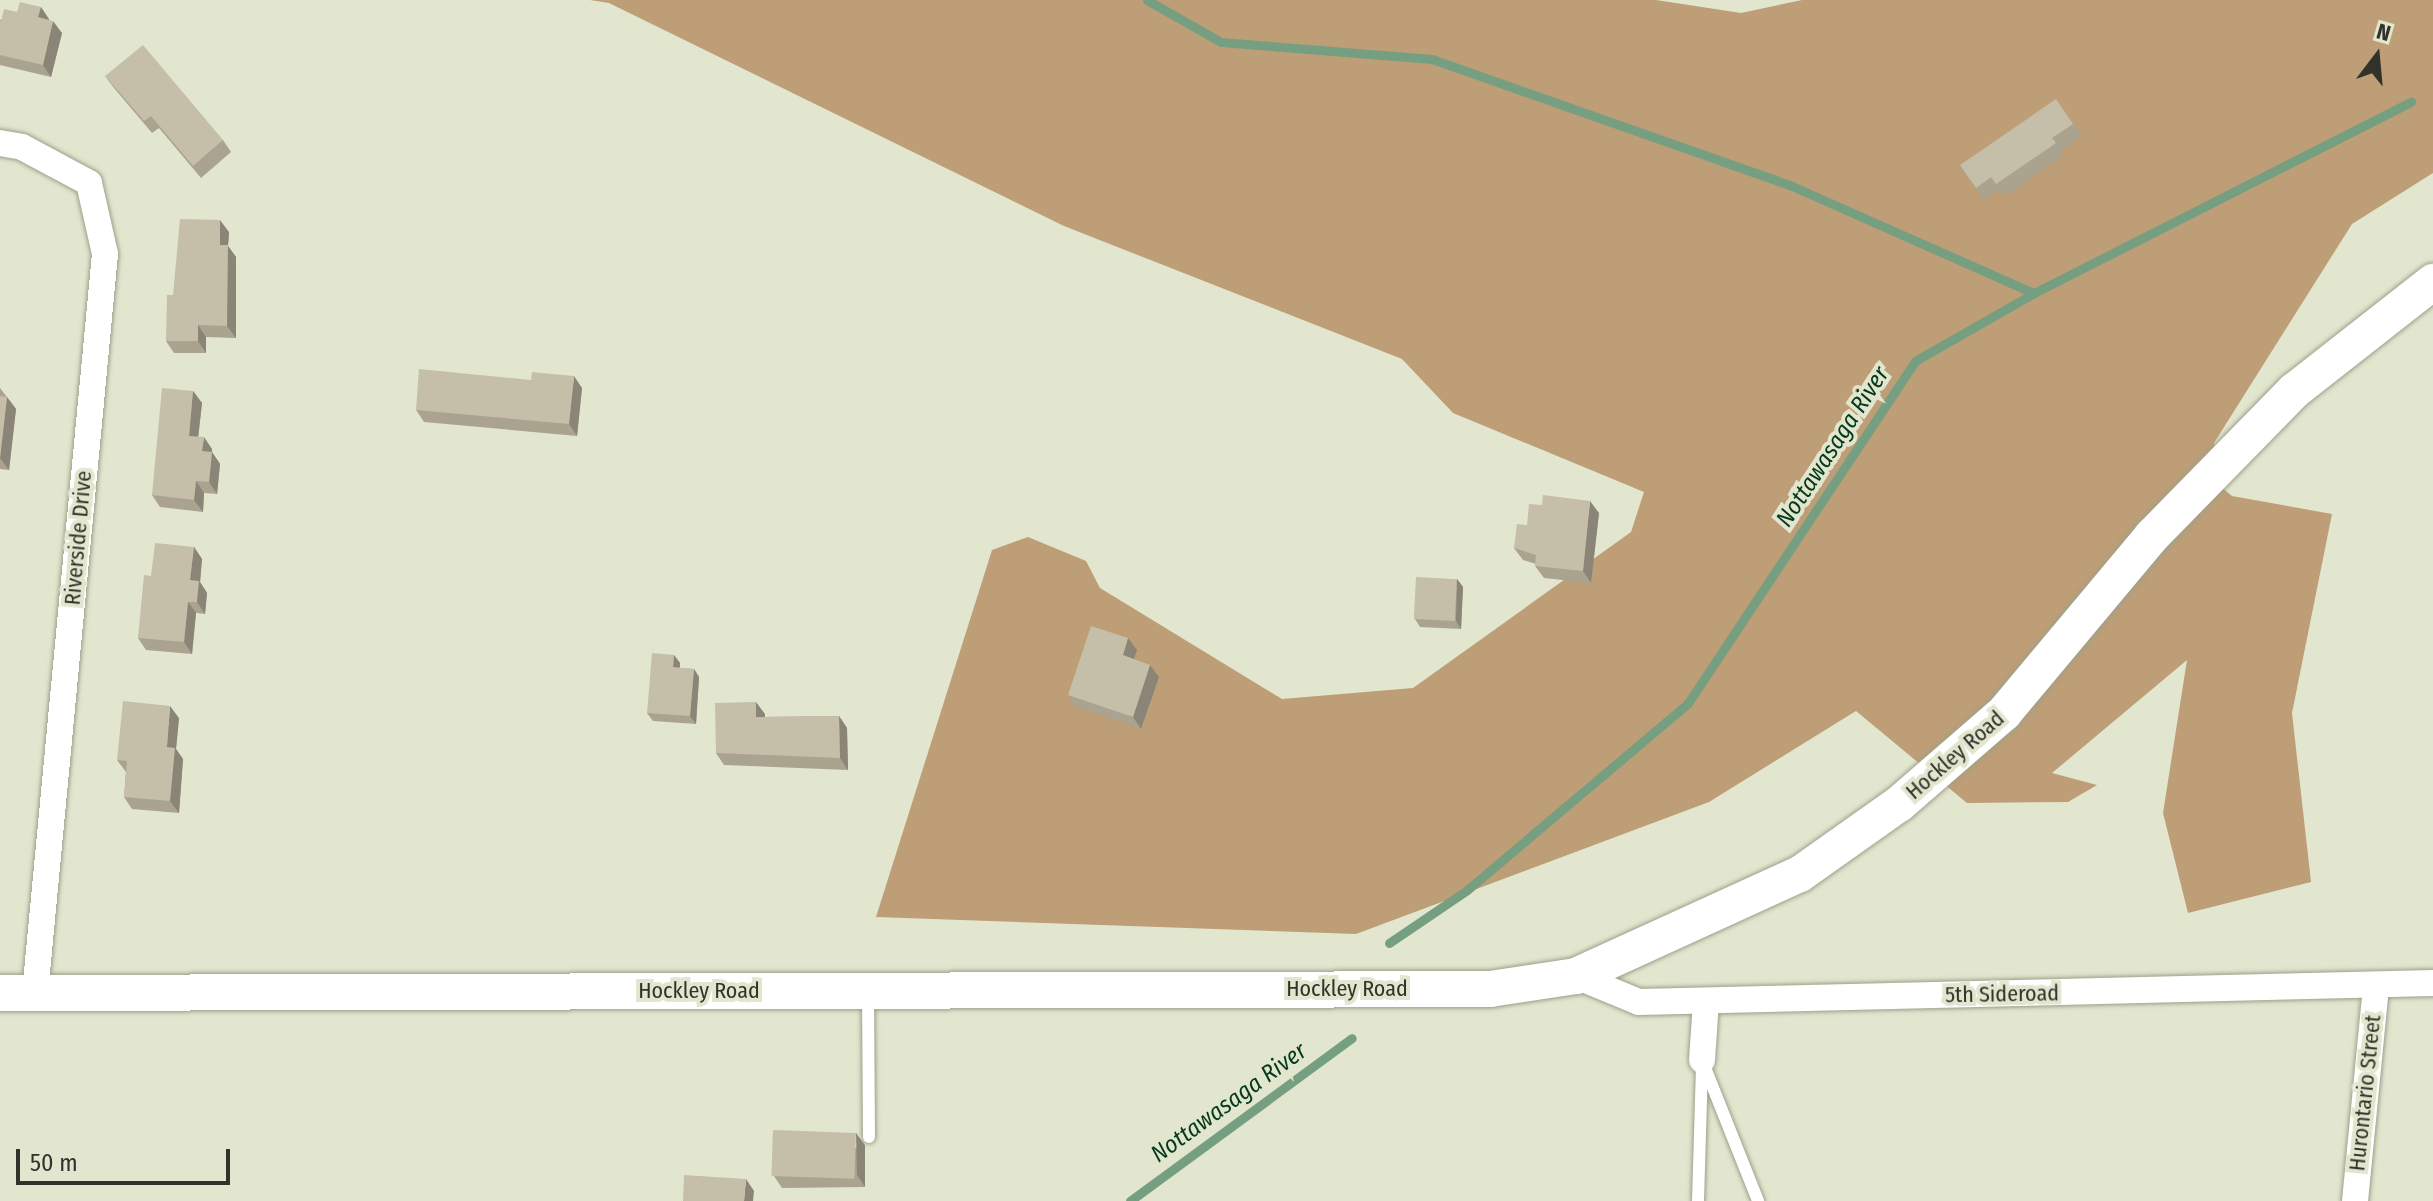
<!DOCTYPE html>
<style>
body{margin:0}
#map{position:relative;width:2433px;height:1201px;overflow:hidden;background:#e3e6cf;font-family:"Fira Sans Condensed",sans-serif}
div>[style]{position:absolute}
.forest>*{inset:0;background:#bd9e77}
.stream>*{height:9px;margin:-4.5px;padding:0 4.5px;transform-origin:4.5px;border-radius:4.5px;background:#759f80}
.roads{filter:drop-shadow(0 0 2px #9ea08a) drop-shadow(0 0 2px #9ea08a)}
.lane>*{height:12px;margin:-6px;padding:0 6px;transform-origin:6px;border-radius:6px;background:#fff}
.street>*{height:26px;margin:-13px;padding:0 13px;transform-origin:13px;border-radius:13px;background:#fff}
.secondary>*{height:36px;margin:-18px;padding:0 18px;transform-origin:18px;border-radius:18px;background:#fff}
.wall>*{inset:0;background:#a9a390}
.shaded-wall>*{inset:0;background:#8a8576}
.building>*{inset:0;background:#c5bea8;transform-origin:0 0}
span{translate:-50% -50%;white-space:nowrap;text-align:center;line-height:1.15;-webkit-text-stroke:8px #e3e6cf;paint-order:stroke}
.street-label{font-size:22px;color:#313229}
.water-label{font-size:24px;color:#04391b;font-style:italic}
.north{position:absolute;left:2337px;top:16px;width:80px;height:80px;-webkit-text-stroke:6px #e3e6cf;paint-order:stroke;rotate:16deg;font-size:22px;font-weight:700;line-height:32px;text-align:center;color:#313229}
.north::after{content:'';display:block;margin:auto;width:28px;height:36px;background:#313229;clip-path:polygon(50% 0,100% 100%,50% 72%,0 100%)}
.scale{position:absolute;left:16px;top:1149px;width:214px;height:36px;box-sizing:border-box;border:4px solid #313229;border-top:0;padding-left:10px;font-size:24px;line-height:28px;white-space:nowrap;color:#313229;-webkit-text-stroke:6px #e3e6cf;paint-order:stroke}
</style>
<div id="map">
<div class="forest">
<div style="clip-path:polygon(590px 0,1656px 0,1741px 13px,1802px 0,2433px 0,2433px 173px,2352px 224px,2214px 443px,2215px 482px,2232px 496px,2332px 514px,2292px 713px,2311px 882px,2188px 913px,2163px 813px,2187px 660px,2052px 773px,2097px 785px,2068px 802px,1967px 803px,1856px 711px,1709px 802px,1356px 934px,876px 917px,992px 550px,1028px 537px,1086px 561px,1100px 588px,1282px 699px,1413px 688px,1631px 532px,1644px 492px,1453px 413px,1402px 359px,1064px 226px,609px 3px)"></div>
</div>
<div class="stream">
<div style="left:1147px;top:0;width:85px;rotate:29.6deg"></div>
<div style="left:1221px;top:42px;width:212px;rotate:4.6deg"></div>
<div style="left:1432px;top:59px;width:382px;rotate:19.4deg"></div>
<div style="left:1792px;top:186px;width:265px;rotate:23.9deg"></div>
<div style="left:1389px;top:943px;width:94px;rotate:-34.2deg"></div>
<div style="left:1467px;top:890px;width:289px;rotate:-40.2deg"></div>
<div style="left:1688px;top:703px;width:410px;rotate:-56.4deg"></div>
<div style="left:1915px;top:361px;width:137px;rotate:-29.7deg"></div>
<div style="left:2034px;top:293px;width:423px;rotate:-26.9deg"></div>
<div style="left:1130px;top:1201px;width:275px;rotate:-36.3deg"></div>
</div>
<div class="roads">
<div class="lane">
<div style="left:868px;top:993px;width:144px;rotate:89.6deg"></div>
<div style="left:1702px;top:1060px;width:152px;rotate:68.3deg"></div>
<div style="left:1698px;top:1201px;width:134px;rotate:-88.3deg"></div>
</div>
<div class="street">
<div style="left:0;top:143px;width:22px;rotate:10deg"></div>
<div style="left:22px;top:147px;width:76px;rotate:28.2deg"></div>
<div style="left:89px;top:183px;width:73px;rotate:77.3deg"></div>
<div style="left:105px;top:254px;width:742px;rotate:95.41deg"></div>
<div style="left:1576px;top:976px;width:68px;rotate:22.4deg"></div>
<div style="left:1639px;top:1002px;width:794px;rotate:-1.37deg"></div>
<div style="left:1702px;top:1060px;width:59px;rotate:-86.1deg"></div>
<div style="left:2355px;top:1201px;width:217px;rotate:-84.4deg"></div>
</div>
<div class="secondary">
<div style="left:0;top:993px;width:1490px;rotate:-0.15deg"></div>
<div style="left:1490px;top:989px;width:87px;rotate:-8.6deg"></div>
<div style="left:1576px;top:976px;width:246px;rotate:-24.5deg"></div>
<div style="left:1800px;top:874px;width:121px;rotate:-35.3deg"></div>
<div style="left:1899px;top:804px;width:139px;rotate:-40.9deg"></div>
<div style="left:2004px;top:713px;width:231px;rotate:-50.1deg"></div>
<div style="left:2152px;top:536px;width:203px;rotate:-45.6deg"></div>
<div style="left:2294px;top:391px;width:177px;rotate:-38.1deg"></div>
</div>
</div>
<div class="wall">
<div style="clip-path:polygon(41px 7px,49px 20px,62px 33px,51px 77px,0 65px,0 20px,17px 12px)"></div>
<div style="clip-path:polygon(105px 76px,223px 140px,231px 152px,201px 178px,159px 128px,152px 133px,114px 88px)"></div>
<div style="clip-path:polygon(2056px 99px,2082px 136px,2061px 150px,2064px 155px,2004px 196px,1999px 189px,1984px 200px,1960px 165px)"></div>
<div style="clip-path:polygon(229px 232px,228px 246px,236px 257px,236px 338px,206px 337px,206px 353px,174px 353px,166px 341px,173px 295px)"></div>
<div style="clip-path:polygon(531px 380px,582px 388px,577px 436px,424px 422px,416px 410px)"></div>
<div style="clip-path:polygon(0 388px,16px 409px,9px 470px,0 469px)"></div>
<div style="clip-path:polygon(193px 391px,202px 403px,198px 437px,212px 449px,212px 452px,220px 464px,217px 494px,204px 493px,203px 512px,160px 507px,152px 495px)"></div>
<div style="clip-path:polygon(1599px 513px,1591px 583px,1544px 578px,1535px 566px,1536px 564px,1523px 560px,1514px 548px,1527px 525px)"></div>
<div style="clip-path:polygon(194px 547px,202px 559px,200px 582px,207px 593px,205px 614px,196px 613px,192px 654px,146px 650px,138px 638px,151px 576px)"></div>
<div style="clip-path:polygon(1457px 579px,1463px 587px,1461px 629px,1420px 627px,1415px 619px)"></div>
<div style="clip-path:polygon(1137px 650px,1134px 659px,1150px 665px,1159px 677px,1141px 729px,1076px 707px,1068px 695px)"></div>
<div style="clip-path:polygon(674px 655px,680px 663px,680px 668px,694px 669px,699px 677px,696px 724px,653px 721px,647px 713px)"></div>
<div style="clip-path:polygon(765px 714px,765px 717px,839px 716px,847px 728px,848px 770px,724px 765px,716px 753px)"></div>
<div style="clip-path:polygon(179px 718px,176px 749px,183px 759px,179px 813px,132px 809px,124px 797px,126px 772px,117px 760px)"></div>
<div style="clip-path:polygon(865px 1145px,865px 1187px,782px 1188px,774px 1176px)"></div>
</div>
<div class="shaded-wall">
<div style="clip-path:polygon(41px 7px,49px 19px,47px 29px,38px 17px)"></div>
<div style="clip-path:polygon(53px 21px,62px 33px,51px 77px,43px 65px)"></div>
<div style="clip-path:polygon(220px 220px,229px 232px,228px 246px,236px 257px,236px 338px,227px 326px,220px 245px)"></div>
<div style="clip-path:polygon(198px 325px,206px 337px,206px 353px,198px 341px)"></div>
<div style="clip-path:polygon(574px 376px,582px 388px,577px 436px,569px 424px)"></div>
<div style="clip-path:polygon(193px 391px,202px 403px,197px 448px,189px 436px)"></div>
<div style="clip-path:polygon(7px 397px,16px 409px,9px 470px,0 458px)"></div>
<div style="clip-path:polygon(204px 437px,212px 449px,211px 463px,202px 451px)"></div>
<div style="clip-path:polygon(212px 452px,220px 464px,217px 494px,209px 482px)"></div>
<div style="clip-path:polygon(196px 481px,204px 493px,203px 512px,194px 500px)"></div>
<div style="clip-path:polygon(1590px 501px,1599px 513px,1591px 583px,1583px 571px)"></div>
<div style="clip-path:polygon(194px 547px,202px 559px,200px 582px,207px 593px,205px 614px,197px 602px,190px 580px)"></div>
<div style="clip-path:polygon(1457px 579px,1463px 587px,1461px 629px,1456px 621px)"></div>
<div style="clip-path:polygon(188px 602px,196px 613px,192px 654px,184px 642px)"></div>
<div style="clip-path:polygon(1128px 638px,1137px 650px,1131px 667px,1123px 655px)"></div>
<div style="clip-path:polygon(674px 655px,680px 663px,679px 675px,673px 667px)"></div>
<div style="clip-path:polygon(1150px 665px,1159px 677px,1141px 729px,1133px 717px)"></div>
<div style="clip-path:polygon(694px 669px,699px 677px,696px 724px,690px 716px)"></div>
<div style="clip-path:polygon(756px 702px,765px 714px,765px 729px,756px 717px)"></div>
<div style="clip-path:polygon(170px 706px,179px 718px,176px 749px,183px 759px,179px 813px,170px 801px,167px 747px)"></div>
<div style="clip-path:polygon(839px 716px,847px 728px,848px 770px,840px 758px)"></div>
<div style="clip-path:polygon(856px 1133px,865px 1145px,865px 1187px,857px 1175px)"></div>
<div style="clip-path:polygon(746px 1179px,754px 1191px,753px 1201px,744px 1201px)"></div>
</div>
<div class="building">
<div style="clip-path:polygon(20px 2px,41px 7px,38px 17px,53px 21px,43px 65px,0 55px,0 20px,1px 21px,4px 9px,17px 12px)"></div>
<div style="clip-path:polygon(143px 45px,223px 140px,193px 166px,151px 116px,144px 121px,105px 76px)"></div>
<div style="clip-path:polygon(2056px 99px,2073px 124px,2052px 138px,2056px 143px,1996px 184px,1991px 177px,1976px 188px,1960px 165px)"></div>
<div style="clip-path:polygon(180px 219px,220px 220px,220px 245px,228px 245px,227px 326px,198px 325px,198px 341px,166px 341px,167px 295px,173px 295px)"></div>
<div style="clip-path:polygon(419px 369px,531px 380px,532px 372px,574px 376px,569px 424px,416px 410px)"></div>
<div style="clip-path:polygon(162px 388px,193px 391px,189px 436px,204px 437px,202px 451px,212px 452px,209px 482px,196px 481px,194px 500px,152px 495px)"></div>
<div style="clip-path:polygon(0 396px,7px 397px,0 458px)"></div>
<div style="clip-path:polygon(1543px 495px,1590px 501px,1583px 571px,1535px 566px,1536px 555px,1514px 548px,1517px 524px,1527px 525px,1529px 504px,1542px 505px)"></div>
<div style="clip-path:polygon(155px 543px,194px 547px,190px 580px,199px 581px,197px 602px,188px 602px,184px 642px,138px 638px,144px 575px,151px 576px)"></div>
<div style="left:1416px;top:577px;width:41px;height:42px;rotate:3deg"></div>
<div style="clip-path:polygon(1091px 626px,1128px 638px,1123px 655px,1150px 665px,1133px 717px,1068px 695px)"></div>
<div style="clip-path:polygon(652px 653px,674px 655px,673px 667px,694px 669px,690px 716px,647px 713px)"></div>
<div style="clip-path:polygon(123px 701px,170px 706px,167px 747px,175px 748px,170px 801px,124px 797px,127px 761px,117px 760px)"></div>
<div style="clip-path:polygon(756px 702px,756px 717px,839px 716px,840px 758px,716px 753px,715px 703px)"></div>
<div style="left:773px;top:1130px;width:83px;height:46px;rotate:2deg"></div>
<div style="clip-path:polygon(684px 1175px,746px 1179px,744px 1201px,683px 1201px)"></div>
</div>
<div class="street-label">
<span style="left:78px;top:538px;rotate:-85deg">Riverside Drive</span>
<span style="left:1955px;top:755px;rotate:-41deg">Hockley Road</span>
<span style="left:1347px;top:989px">Hockley Road</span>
<span style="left:699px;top:991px">Hockley Road</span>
<span style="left:2002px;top:994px;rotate:-1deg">5th Sideroad</span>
<span style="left:2365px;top:1093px;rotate:-84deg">Hurontario Street</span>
</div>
<div class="water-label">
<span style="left:1833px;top:447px;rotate:-57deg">Nottawasaga River</span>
<span style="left:1229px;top:1103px;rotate:-36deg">Nottawasaga River</span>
</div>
<div class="north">N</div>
<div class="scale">50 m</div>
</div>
